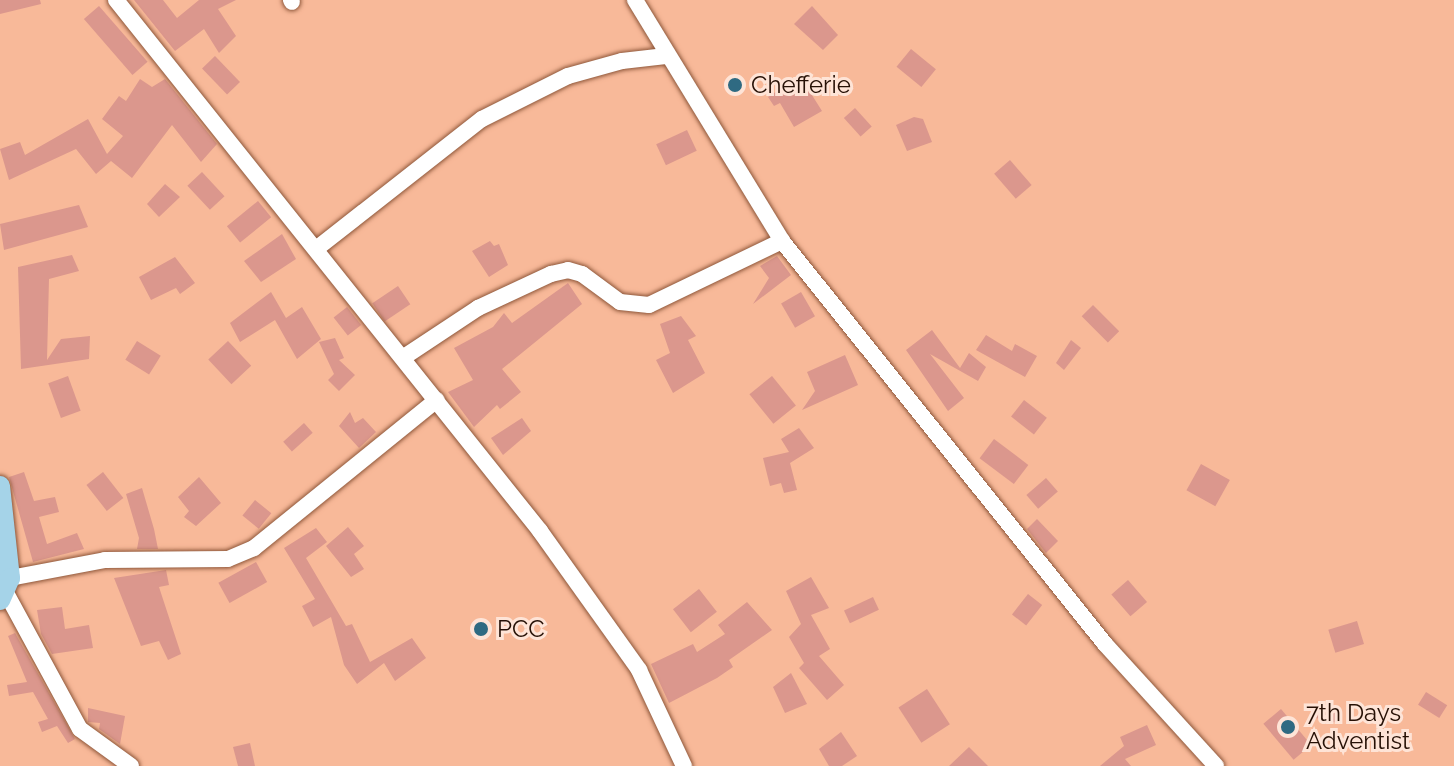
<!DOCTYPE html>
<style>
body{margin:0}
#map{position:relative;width:1454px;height:766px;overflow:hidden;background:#f8b999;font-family:Raleway,sans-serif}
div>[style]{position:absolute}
.building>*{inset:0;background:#db978d;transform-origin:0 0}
.roads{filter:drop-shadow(0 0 2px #8e573a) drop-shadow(0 0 2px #8e573a)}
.minor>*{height:16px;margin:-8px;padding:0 8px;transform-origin:8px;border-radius:8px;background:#fff}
.major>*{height:20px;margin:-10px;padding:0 10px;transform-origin:10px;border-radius:10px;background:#a5d3e8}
.dots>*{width:22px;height:22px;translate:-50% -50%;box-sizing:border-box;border:4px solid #fee4d7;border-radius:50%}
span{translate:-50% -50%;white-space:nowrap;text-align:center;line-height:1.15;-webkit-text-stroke:6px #fee4d7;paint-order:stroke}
.poi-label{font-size:24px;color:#261005}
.left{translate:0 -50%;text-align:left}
</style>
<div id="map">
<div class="building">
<div style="clip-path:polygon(0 0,40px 0,41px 4px,0 14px)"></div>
<div style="clip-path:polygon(134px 0,163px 0,177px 18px,199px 0,236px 0,218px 9px,236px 36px,219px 53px,204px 29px,175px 51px)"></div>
<div style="left:99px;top:6px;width:74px;height:20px;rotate:49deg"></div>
<div style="clip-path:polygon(812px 6px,838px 35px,823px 50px,794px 24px)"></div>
<div style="left:911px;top:49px;width:32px;height:23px;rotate:39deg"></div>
<div style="left:215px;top:56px;width:36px;height:18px;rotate:46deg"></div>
<div style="clip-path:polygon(800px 76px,822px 111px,794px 127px,780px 103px,774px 106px,768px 97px)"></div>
<div style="clip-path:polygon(140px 79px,152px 87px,165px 79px,217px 144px,201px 162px,172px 125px,132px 178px,111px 161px,96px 174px,76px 149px,9px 180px,0 149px,20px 142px,25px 155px,88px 119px,107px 154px,123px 136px,102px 119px,119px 96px,126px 101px)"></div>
<div style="left:855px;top:108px;width:25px;height:15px;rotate:48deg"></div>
<div style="clip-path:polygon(914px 117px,923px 119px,932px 142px,907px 151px,896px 125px)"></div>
<div style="left:687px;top:130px;width:23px;height:34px;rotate:65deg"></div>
<div style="left:1010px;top:160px;width:33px;height:21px;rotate:49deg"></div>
<div style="left:202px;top:172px;width:33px;height:20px;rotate:47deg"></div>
<div style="clip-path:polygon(165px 184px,180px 197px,159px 217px,147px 204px)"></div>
<div style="left:258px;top:201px;width:21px;height:40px;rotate:51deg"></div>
<div style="clip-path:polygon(79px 205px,88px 227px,4px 250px,0 224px)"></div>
<div style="clip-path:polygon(282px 234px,296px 259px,261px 282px,244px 261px)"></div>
<div style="clip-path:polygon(490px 241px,494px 246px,499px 244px,508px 265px,489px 277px,472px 251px)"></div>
<div style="clip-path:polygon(72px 255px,79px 271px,49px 279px,47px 360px,61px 339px,90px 336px,89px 359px,21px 369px,18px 267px)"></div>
<div style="clip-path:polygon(777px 256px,791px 275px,753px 304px,769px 278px,760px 266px)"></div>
<div style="clip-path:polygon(175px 257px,195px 283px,180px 294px,176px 288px,151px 300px,139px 277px)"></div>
<div style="clip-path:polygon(568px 283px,582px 304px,502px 369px,521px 392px,500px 409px,497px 405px,474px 427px,448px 392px,473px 380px,454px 348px,493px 327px,504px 313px,512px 323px)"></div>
<div style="left:398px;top:286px;width:22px;height:31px;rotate:56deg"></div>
<div style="clip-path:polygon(271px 292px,286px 318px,302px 307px,321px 339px,297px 359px,275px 320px,240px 342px,230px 323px)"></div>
<div style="left:801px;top:292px;width:28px;height:23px;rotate:60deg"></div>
<div style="left:1093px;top:305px;width:37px;height:16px;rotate:45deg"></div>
<div style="left:347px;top:307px;width:23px;height:17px;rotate:52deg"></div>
<div style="clip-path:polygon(681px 316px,696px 336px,688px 340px,705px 373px,673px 393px,656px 360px,670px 353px,660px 324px)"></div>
<div style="clip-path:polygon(932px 330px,960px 368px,969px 353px,986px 367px,978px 381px,930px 354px,964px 398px,948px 411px,906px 350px)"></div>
<div style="clip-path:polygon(986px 335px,1012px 351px,1015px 344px,1037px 356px,1025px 377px,976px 350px)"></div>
<div style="clip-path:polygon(335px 338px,344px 358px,339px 360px,355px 375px,339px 391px,328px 380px,334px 374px,319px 342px)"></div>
<div style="clip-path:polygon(1071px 340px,1081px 348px,1064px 370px,1056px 363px)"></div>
<div style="left:137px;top:341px;width:28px;height:22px;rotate:32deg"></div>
<div style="left:228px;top:341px;width:34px;height:27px;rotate:47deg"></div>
<div style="clip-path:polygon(845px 355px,858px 385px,802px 410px,815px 391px,807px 372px)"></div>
<div style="left:68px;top:376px;width:37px;height:21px;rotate:70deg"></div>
<div style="left:772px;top:376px;width:38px;height:29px;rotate:51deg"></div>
<div style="left:1024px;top:400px;width:29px;height:21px;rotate:38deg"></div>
<div style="clip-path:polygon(350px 412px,355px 423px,363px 418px,376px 432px,359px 448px,339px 426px)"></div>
<div style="clip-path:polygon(522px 418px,531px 431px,503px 455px,491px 438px)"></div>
<div style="left:304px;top:423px;width:13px;height:28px;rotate:48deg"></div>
<div style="clip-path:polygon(799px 428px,814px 448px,790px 463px,797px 490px,784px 493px,781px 483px,770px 486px,763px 458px,789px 452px,781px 439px)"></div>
<div style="left:994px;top:439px;width:43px;height:24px;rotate:37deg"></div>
<div style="left:1201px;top:464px;width:33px;height:30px;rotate:29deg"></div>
<div style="clip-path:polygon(24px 472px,34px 501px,55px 497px,59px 512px,39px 517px,47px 544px,77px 533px,84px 549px,33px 562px,9px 477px)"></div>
<div style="left:103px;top:472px;width:33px;height:21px;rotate:52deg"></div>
<div style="clip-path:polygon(199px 477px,221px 503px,196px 526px,184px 517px,189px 511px,178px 497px)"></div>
<div style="left:1046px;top:478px;width:18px;height:26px;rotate:49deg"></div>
<div style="clip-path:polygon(142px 488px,154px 529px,158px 549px,137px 549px,139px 538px,126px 494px)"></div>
<div style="left:255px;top:500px;width:21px;height:20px;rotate:39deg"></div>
<div style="clip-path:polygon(1037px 519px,1058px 541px,1046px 553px,1027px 529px)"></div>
<div style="clip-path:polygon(348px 527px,364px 546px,354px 554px,364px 569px,351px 577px,326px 546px)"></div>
<div style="clip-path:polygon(316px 528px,327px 542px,306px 558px,346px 626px,352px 624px,370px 662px,412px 638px,426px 658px,395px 681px,384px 663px,357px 684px,344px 665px,331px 617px,313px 627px,302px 606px,315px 599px,284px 548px)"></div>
<div style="left:256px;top:562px;width:23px;height:43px;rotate:61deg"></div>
<div style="clip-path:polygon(166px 570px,169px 585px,159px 587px,181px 654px,168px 660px,159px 641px,141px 646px,114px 578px)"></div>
<div style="clip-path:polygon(811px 577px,829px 608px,811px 615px,830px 649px,819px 656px,844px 685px,827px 700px,799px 668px,804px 663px,789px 637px,801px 624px,786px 591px)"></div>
<div style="left:1128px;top:580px;width:29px;height:22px;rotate:49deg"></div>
<div style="left:699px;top:589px;width:29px;height:33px;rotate:52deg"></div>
<div style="left:1028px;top:594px;width:18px;height:26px;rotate:38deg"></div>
<div style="left:873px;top:597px;width:14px;height:32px;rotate:65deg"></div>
<div style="clip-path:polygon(747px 602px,772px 630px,729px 660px,733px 667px,717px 678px,669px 703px,651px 664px,693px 644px,697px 652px,725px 634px,718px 625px)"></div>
<div style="clip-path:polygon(62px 607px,65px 629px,89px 625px,93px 648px,52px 654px,41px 634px,37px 610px)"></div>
<div style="left:1357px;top:621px;width:24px;height:30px;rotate:73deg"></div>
<div style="clip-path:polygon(15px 633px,75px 739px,68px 743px,57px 726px,42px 732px,38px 722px,48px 719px,33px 692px,9px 696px,7px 685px,27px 682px,8px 636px)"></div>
<div style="clip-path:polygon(791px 673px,807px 704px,785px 713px,773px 687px)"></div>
<div style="left:927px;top:689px;width:42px;height:34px;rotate:57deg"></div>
<div style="left:1426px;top:692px;width:25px;height:15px;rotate:32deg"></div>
<div style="left:1313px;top:705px;width:27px;height:12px;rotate:13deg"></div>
<div style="clip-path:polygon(88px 708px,125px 716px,120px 744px,99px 729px,100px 723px,88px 722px)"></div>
<div style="left:1281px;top:709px;width:47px;height:23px;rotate:50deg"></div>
<div style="clip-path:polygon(1147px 725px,1156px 745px,1125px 759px,1131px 766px,1100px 766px,1124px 746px,1120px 737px)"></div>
<div style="clip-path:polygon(841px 732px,857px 756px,842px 766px,829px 766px,819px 749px)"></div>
<div style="clip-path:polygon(250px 743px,255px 766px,238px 766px,233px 747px)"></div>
<div style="clip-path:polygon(969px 747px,988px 766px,949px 766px)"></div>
</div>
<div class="roads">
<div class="minor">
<div style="left:116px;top:0;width:680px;rotate:51.39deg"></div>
<div style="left:540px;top:531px;width:171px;rotate:54.5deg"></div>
<div style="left:639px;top:670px;width:106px;rotate:64.9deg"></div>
<div style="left:291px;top:0;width:2px;rotate:63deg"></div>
<div style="left:635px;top:0;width:282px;rotate:58.6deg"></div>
<div style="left:782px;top:241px;width:516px;rotate:51.29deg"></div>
<div style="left:1105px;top:644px;width:165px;rotate:47.7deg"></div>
<div style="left:316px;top:249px;width:211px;rotate:-38.1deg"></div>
<div style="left:482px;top:119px;width:96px;rotate:-26.6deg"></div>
<div style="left:568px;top:76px;width:56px;rotate:-15.5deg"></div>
<div style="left:622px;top:61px;width:44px;rotate:-6.5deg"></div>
<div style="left:404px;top:357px;width:89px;rotate:-33.5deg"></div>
<div style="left:478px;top:308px;width:81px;rotate:-25deg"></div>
<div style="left:551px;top:274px;width:17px;rotate:-13deg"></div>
<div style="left:568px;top:270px;width:15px;rotate:16deg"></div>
<div style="left:582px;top:274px;width:47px;rotate:36.4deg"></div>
<div style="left:620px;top:302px;width:29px;rotate:6deg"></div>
<div style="left:649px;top:305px;width:148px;rotate:-25.7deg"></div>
<div style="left:10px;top:578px;width:97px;rotate:-10.7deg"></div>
<div style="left:105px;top:560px;width:123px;rotate:-0.5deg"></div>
<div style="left:228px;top:559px;width:28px;rotate:-23deg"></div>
<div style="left:254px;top:548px;width:235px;rotate:-39deg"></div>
<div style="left:5px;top:591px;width:157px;rotate:61.5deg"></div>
<div style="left:80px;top:729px;width:63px;rotate:36deg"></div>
</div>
<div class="major">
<div style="left:0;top:486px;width:93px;rotate:83.8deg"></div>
<div style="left:10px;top:578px;width:24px;rotate:114deg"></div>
</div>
</div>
<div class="dots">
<div style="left:735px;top:85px;background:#2f6a82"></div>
<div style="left:481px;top:629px;background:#2f6a82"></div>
<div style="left:1288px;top:727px;background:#2f6a82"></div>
</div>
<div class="poi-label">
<span class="left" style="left:751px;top:85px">Chefferie</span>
<span class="left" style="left:497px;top:629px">PCC</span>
<span class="left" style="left:1306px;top:727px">7th Days<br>Adventist</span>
</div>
</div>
